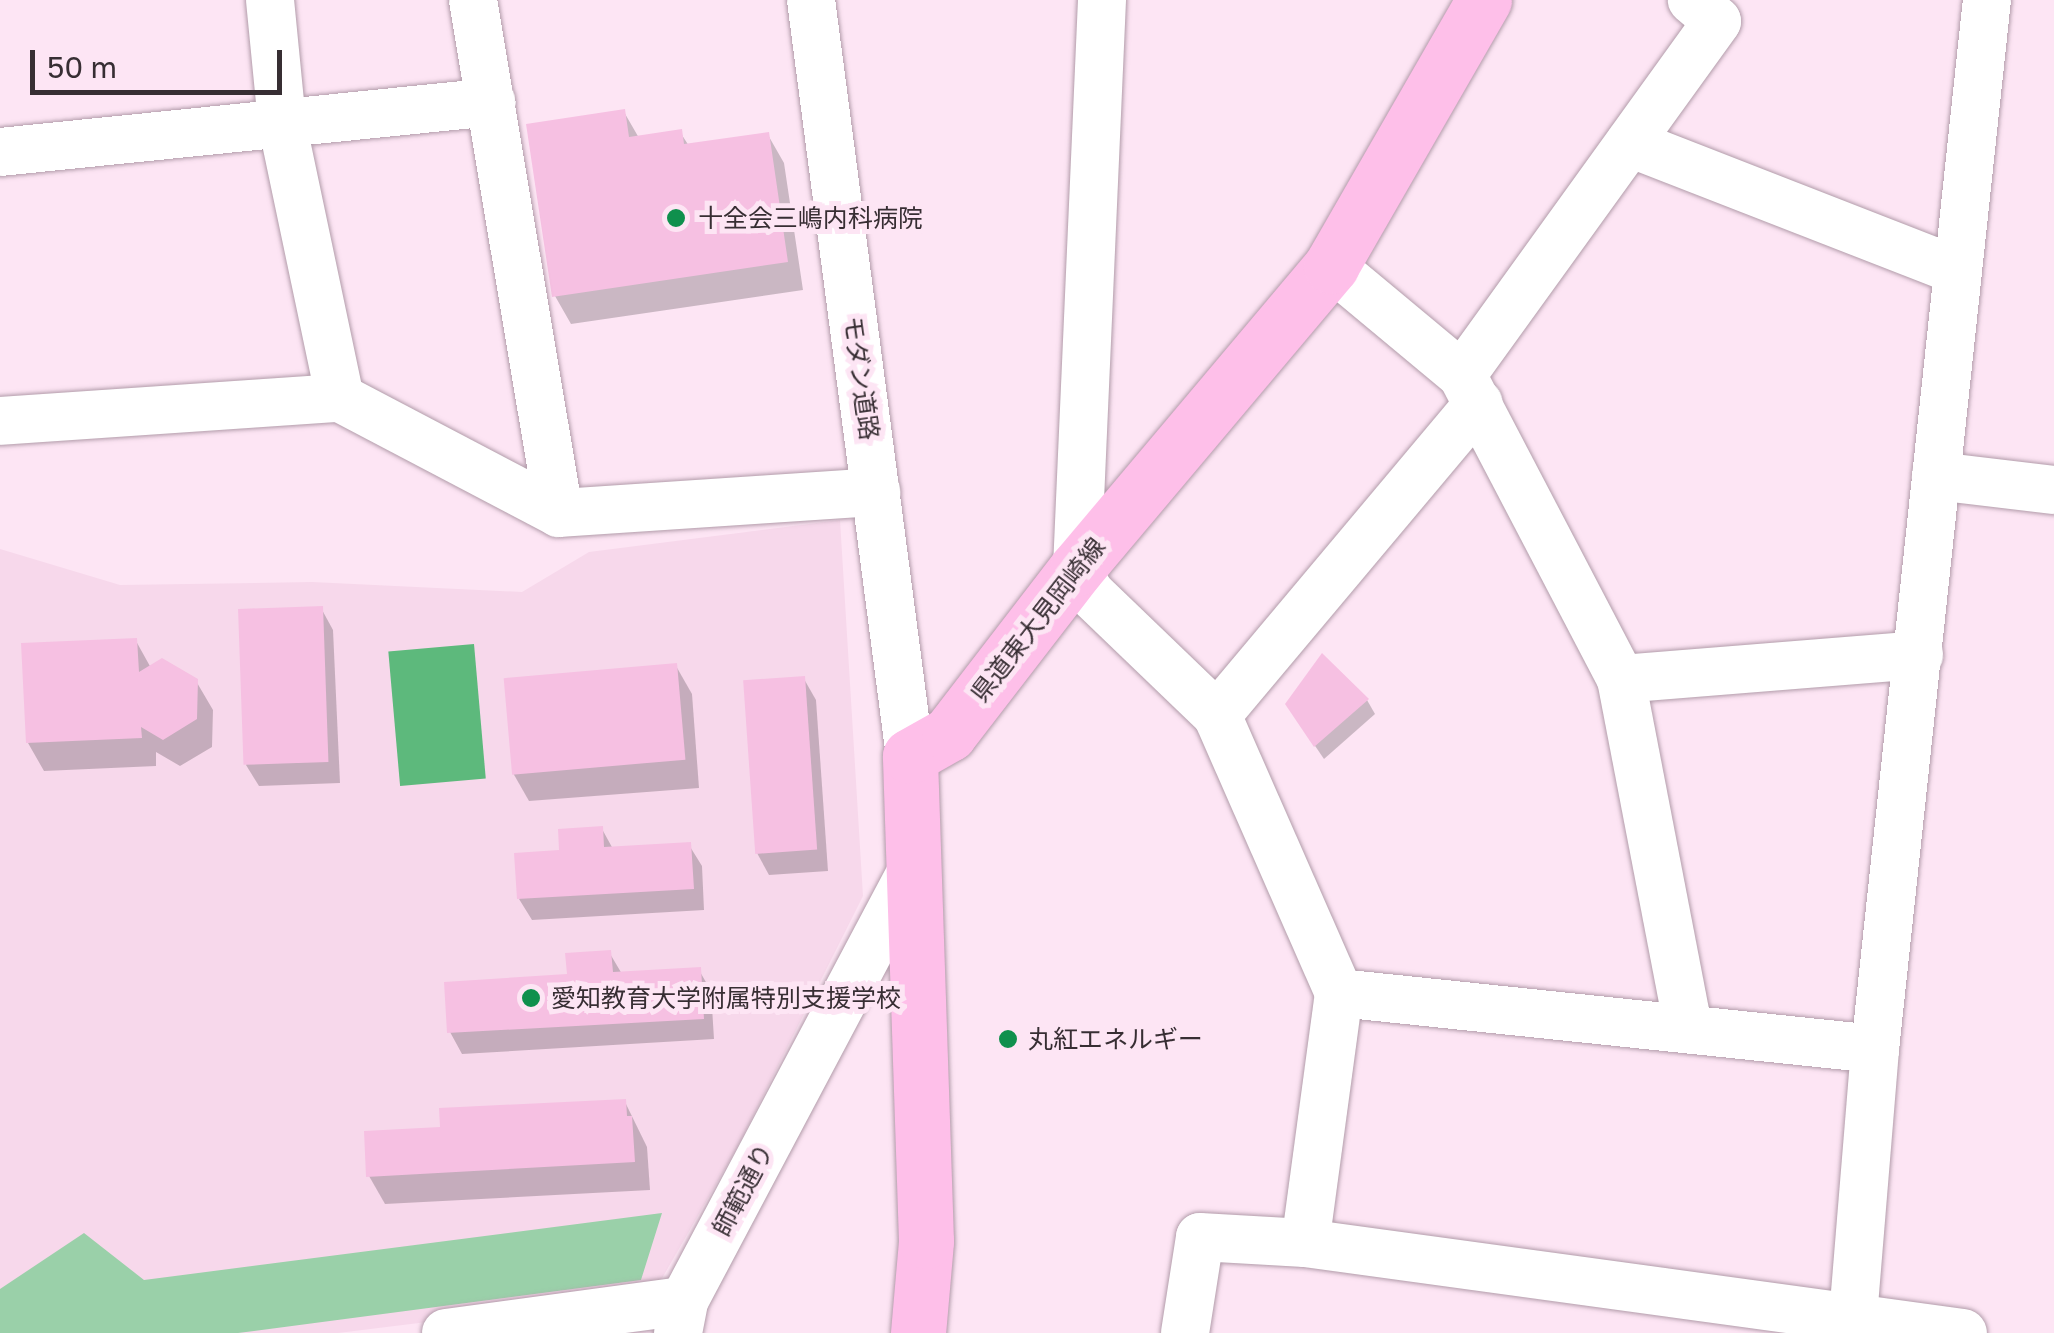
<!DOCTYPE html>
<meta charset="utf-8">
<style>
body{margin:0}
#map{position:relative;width:2054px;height:1333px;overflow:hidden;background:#fde5f4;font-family:"Golos Text","Noto Sans JP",sans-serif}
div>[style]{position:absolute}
.built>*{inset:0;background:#f7d8eb}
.green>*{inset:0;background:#9ad0a9}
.water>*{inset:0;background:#5db97c;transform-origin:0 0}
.shadow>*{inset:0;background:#0003}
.building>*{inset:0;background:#f6c0e2;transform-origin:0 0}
.roads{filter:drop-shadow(0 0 2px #b29caa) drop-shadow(0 0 2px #b29caa)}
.minor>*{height:48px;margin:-24px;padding:0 24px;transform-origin:24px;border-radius:24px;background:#fff}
.major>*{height:55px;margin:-27.5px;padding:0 27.5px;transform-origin:27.5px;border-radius:27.5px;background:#febfe9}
.dots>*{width:28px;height:28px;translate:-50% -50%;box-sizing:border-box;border:5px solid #fde5f4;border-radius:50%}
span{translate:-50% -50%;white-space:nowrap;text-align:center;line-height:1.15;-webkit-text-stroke:10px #fde5f4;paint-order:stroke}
.poi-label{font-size:25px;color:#372e33}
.left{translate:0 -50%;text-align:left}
.street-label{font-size:25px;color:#372e33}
.scale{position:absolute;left:30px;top:50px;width:252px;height:45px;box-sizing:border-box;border:5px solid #372e33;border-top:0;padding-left:12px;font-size:30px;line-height:35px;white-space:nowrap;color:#372e33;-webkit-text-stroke:8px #fde5f4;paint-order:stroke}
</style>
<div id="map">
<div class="built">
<div style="clip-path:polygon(840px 520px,863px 896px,738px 1146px,653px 1294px,338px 1333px,0 1333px,0 549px,120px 585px,312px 582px,522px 592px,589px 552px)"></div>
</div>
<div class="green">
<div style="clip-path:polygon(662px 1213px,641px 1280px,238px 1333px,0 1333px,0 1289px,84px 1233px,144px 1280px)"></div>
</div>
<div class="water">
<div style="left:474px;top:644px;width:135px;height:86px;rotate:85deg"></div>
</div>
<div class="shadow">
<div style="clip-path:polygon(624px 112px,639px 138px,680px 132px,689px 146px,768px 135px,784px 163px,803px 290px,571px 324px,555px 296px)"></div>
<div style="clip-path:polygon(321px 608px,333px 630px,340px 783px,259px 786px,246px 765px)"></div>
<div style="clip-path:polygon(136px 641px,151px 668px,196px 681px,213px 710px,212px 747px,180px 766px,156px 752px,156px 766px,44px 771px,28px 743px)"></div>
<div style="clip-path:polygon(676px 666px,692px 694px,699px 788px,529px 801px,513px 773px)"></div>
<div style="clip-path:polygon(804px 679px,816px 700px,828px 871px,769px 875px,757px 853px)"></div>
<div style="clip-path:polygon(1367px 700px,1375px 714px,1324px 759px,1296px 718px)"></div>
<div style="clip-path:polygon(602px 829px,613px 849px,689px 845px,702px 866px,704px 910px,532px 920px,519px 899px,562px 852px)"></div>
<div style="clip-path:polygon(609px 952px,622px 974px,699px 970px,711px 991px,714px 1039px,462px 1054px,450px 1032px,570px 977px)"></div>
<div style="clip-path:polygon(625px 1102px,647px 1147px,650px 1190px,385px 1204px,369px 1176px,443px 1129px)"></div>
</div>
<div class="building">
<div style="clip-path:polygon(625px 109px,629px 137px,682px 129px,684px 144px,769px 132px,788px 262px,552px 297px,526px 124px)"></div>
<div style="left:323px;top:606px;width:156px;height:85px;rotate:88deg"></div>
<div style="clip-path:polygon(137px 638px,139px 672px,162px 658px,198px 679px,197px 719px,163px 740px,141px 727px,142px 738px,26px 743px,21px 643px)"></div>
<div style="clip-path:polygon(1322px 653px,1369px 699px,1314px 747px,1285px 704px)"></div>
<div style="left:677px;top:663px;width:97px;height:174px;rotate:85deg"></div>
<div style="left:805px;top:676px;width:174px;height:62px;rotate:86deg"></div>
<div style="clip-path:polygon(603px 826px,604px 847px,691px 842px,694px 889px,517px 899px,514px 853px,559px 850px,558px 829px)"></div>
<div style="clip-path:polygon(611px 950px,613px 972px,701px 967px,704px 1019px,447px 1033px,444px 982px,567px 974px,565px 953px)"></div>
<div style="clip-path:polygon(626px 1099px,627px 1116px,632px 1116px,635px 1162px,366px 1177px,364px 1131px,440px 1127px,439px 1108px)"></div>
</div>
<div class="roads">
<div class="minor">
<div style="left:270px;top:0;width:124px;rotate:84.4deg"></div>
<div style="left:282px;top:123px;width:281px;rotate:78.1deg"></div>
<div style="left:473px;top:0;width:520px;rotate:80.48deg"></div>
<div style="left:811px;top:0;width:762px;rotate:82.54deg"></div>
<div style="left:1102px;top:0;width:569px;rotate:92.52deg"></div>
<div style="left:1077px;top:568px;width:27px;rotate:63deg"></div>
<div style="left:1089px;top:592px;width:178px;rotate:43.9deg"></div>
<div style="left:1217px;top:715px;width:304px;rotate:66.3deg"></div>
<div style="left:1339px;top:993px;width:252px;rotate:97.7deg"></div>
<div style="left:1630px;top:143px;width:349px;rotate:21.3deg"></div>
<div style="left:0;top:152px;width:494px;rotate:-5.8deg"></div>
<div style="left:1331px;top:266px;width:170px;rotate:39.8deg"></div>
<div style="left:1462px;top:375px;width:343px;rotate:62.4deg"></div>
<div style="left:1621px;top:679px;width:355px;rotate:79.1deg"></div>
<div style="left:1462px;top:375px;width:436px;rotate:-54.2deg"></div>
<div style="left:1717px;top:21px;width:33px;rotate:-140deg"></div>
<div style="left:0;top:421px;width:341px;rotate:-3.9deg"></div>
<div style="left:340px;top:398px;width:247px;rotate:27.7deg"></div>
<div style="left:559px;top:513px;width:318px;rotate:-3.8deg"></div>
<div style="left:1936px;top:476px;width:119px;rotate:6.8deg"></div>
<div style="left:1621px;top:679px;width:299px;rotate:-4.6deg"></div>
<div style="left:1217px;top:715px;width:407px;rotate:-50deg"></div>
<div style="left:1339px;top:993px;width:539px;rotate:5.96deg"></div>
<div style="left:1853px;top:1317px;width:269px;rotate:-85.3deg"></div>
<div style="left:1875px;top:1049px;width:1055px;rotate:-83.91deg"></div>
<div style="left:446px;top:1333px;width:240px;rotate:-7.7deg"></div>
<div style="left:678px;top:1333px;width:33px;rotate:-79deg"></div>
<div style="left:684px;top:1301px;width:492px;rotate:-62.1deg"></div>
<div style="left:1185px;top:1333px;width:97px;rotate:-81.1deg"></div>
<div style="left:1200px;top:1237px;width:105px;rotate:3.3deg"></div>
<div style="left:1305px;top:1243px;width:664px;rotate:7.79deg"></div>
</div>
<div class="major">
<div style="left:918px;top:1333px;width:92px;rotate:-85deg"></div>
<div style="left:926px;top:1241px;width:485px;rotate:-91.9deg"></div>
<div style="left:910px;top:756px;width:45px;rotate:-29.4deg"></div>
<div style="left:949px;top:734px;width:210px;rotate:-52.4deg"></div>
<div style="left:1077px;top:568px;width:395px;rotate:-49.9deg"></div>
<div style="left:1331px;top:266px;width:307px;rotate:-60.1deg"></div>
</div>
</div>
<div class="dots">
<div style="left:676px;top:218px;background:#0f904d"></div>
<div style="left:531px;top:998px;background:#0f904d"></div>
<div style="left:1008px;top:1039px;background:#0f904d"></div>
</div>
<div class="poi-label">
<span class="left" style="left:698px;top:218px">十全会三嶋内科病院</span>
<span class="left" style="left:551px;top:998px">愛知教育大学附属特別支援学校</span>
<span class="left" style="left:1028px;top:1039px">丸紅エネルギー</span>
</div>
<div class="street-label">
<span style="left:861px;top:378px;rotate:82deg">モダン道路</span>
<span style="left:1038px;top:620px;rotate:-52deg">県道東大見岡崎線</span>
<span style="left:743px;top:1190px;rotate:-62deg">師範通り</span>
</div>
<div class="scale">50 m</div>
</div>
